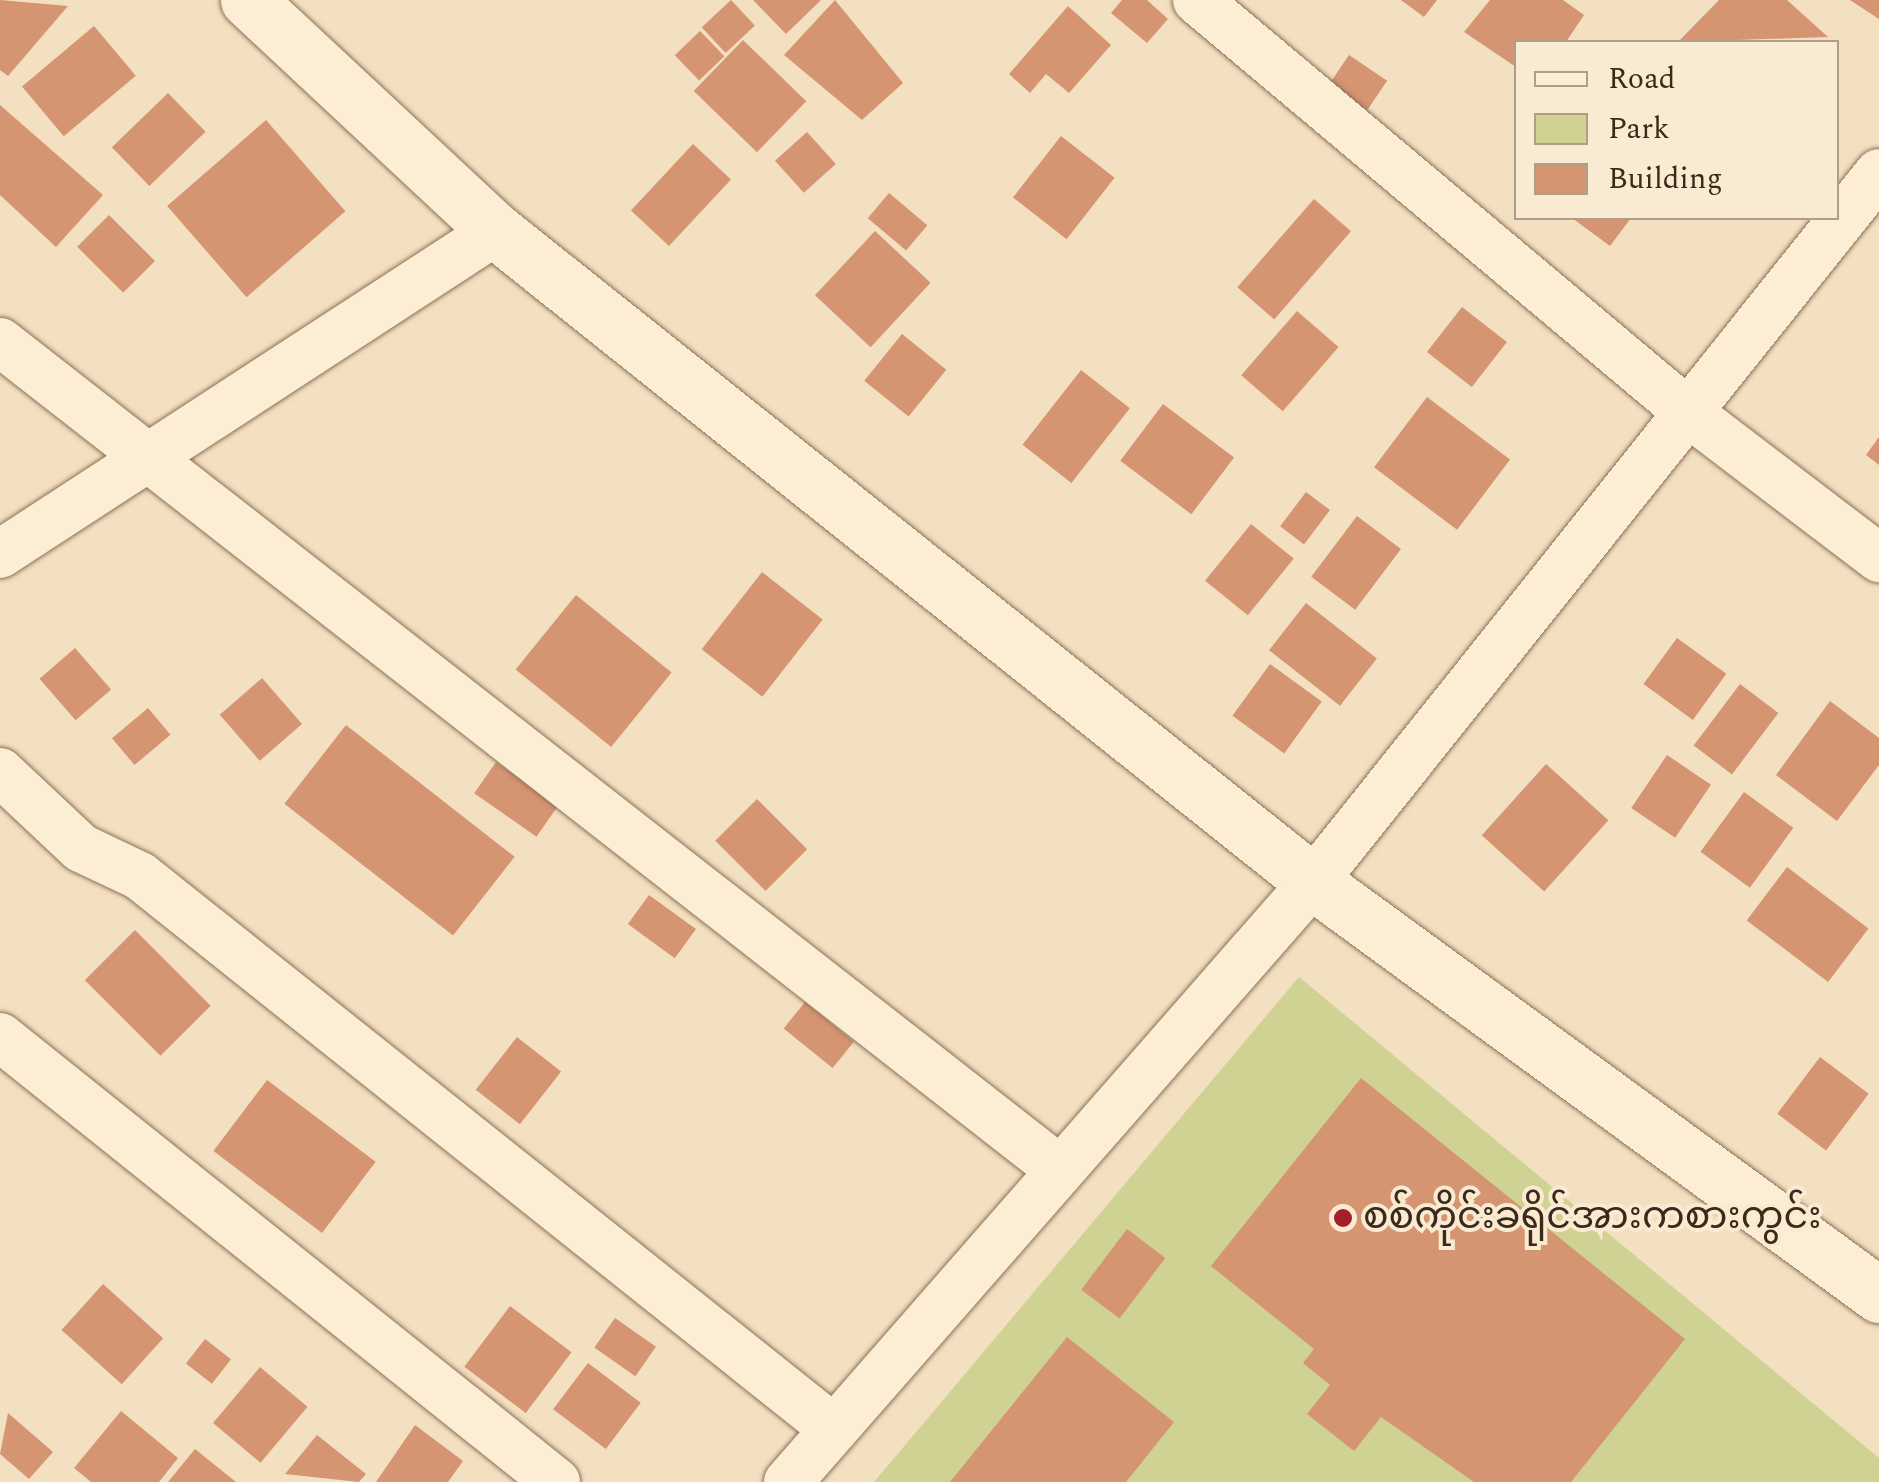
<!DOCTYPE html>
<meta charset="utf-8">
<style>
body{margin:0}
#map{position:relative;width:1879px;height:1482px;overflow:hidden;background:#f3e0c0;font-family:Spectral,"Noto Sans Myanmar",serif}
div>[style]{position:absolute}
.green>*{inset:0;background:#cfd293}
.building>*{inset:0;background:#d59472;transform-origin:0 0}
.roads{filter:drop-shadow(0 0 2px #8e7056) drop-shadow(0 0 2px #8e7056)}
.minor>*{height:48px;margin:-24px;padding:0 24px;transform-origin:24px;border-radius:24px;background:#fceed5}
.tertiary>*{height:55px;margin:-27.5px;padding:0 27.5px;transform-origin:27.5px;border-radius:27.5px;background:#fceed5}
.dots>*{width:28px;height:28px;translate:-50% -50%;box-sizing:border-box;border:5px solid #f9ebd1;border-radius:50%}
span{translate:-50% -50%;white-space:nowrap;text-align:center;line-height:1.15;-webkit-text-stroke:8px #f9ebd1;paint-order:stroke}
.poi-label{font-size:38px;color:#3c291c}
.left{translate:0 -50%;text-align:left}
.legend{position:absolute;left:1514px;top:40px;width:325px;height:180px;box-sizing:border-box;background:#f9ebd1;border:2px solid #ad9d89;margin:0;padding:12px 18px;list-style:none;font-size:30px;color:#3c291c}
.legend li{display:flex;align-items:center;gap:20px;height:50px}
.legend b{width:50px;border:2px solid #ad9d89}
</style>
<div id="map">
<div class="green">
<div style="clip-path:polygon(1299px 977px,1879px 1458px,1879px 1482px,874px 1482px)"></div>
</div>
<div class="building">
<div style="clip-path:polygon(0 0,68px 6px,8px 76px,0 70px)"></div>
<div style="left:731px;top:0;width:35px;height:40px;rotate:47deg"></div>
<div style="clip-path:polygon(753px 0,821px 0,786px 34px)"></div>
<div style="clip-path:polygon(835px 0,903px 83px,862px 120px,784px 55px)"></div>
<div style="clip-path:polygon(1122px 0,1147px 0,1168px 19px,1147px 43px,1111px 13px)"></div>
<div style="clip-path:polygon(1401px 0,1437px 0,1424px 17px)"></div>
<div style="clip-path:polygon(1490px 0,1563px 0,1584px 15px,1566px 42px,1516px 42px,1516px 67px,1464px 32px)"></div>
<div style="clip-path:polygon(1719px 0,1787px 0,1828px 37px,1678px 42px)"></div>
<div style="clip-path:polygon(1850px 0,1879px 0,1879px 19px)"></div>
<div style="clip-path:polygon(1068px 6px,1111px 45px,1069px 93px,1046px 74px,1030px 93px,1009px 74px)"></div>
<div style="left:94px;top:26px;width:65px;height:94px;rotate:50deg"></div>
<div style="left:700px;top:31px;width:35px;height:35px;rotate:46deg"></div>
<div style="left:743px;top:40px;width:88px;height:71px;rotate:44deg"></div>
<div style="left:1349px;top:55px;width:46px;height:36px;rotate:34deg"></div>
<div style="left:168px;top:93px;width:54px;height:78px;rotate:46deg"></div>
<div style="clip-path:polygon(0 105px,103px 195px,56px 247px,0 195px)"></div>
<div style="left:266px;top:120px;width:121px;height:131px;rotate:49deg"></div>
<div style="left:807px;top:132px;width:43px;height:43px;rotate:48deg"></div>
<div style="left:1061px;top:136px;width:68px;height:78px;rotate:38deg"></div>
<div style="left:693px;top:144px;width:52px;height:91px;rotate:43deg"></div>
<div style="left:889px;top:193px;width:50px;height:33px;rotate:40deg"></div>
<div style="left:1314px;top:199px;width:49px;height:117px;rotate:41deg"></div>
<div style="left:109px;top:215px;width:65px;height:45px;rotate:45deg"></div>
<div style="clip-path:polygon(1572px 218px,1631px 218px,1610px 246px)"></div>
<div style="left:875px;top:231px;width:76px;height:88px;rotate:43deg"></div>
<div style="left:1462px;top:307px;width:57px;height:57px;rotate:38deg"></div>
<div style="left:1297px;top:311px;width:55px;height:85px;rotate:41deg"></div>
<div style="left:902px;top:334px;width:57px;height:60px;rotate:39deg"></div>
<div style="left:1081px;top:370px;width:62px;height:95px;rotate:38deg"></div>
<div style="left:1427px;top:397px;width:104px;height:88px;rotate:37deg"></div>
<div style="left:1163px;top:404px;width:89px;height:71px;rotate:37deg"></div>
<div style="clip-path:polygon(1879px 437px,1879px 465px,1866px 455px)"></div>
<div style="left:1306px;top:492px;width:30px;height:43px;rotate:37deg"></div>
<div style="left:1357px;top:516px;width:55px;height:76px;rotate:37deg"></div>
<div style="left:1251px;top:524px;width:55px;height:73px;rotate:39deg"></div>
<div style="left:762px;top:572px;width:77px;height:98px;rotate:38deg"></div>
<div style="left:576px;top:595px;width:123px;height:96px;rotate:39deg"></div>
<div style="left:1306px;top:603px;width:90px;height:60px;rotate:38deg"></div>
<div style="left:1677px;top:638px;width:61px;height:57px;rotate:36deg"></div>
<div style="left:75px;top:648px;width:55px;height:47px;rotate:49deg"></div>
<div style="left:1270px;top:664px;width:64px;height:64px;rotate:36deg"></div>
<div style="left:262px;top:678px;width:61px;height:56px;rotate:49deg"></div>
<div style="left:1740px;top:684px;width:48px;height:77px;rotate:37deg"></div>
<div style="clip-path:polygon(1830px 701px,1879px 738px,1879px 765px,1837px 821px,1776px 775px)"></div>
<div style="left:148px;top:708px;width:35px;height:47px;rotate:50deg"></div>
<div style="left:346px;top:725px;width:214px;height:100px;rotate:38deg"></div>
<div style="left:1667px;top:755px;width:53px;height:64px;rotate:34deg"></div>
<div style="left:496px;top:762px;width:76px;height:38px;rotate:35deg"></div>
<div style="left:1546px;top:764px;width:84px;height:96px;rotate:42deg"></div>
<div style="left:1744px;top:792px;width:61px;height:74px;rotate:36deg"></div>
<div style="left:757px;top:799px;width:71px;height:59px;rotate:45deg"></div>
<div style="left:1787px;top:867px;width:102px;height:67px;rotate:37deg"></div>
<div style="left:649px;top:895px;width:58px;height:36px;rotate:36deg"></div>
<div style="left:135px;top:930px;width:107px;height:71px;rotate:45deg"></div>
<div style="left:805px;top:1002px;width:63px;height:34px;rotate:39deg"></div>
<div style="left:517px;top:1037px;width:56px;height:67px;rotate:38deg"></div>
<div style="left:1820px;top:1057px;width:61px;height:71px;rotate:37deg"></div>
<div style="clip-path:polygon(1361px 1078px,1685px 1339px,1571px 1482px,1474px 1482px,1381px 1417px,1354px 1451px,1307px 1414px,1330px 1385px,1303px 1363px,1314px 1349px,1211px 1266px)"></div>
<div style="left:267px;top:1080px;width:136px;height:89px;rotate:37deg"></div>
<div style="left:1127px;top:1229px;width:48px;height:76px;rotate:37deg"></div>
<div style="left:103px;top:1284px;width:81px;height:62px;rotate:42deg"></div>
<div style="left:510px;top:1306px;width:77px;height:76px;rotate:37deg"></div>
<div style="left:615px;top:1318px;width:50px;height:36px;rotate:35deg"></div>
<div style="clip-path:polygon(1067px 1337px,1174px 1422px,1126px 1482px,950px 1482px)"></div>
<div style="left:205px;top:1339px;width:33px;height:31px;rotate:38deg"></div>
<div style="left:588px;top:1363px;width:66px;height:58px;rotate:37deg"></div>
<div style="left:260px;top:1367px;width:62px;height:73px;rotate:40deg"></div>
<div style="clip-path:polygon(121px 1411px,178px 1458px,159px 1482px,91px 1482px,74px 1468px)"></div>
<div style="clip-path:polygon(8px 1413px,53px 1452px,29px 1479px,0 1454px)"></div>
<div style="clip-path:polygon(415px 1425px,463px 1461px,448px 1482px,376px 1482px)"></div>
<div style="clip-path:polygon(317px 1435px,366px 1474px,359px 1482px,285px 1474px)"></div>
<div style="clip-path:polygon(195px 1449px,236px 1482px,168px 1482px)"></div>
</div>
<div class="roads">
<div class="minor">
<div style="left:1197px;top:0;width:644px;rotate:40.02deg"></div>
<div style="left:1690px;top:414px;width:238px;rotate:37.3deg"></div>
<div style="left:0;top:342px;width:1345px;rotate:37.99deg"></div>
<div style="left:0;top:554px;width:592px;rotate:-33.07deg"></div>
<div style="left:0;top:772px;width:111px;rotate:43.2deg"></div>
<div style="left:81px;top:848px;width:65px;rotate:25.4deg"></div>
<div style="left:140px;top:876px;width:887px;rotate:38.55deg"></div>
<div style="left:0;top:1037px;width:712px;rotate:38.67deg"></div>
<div style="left:788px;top:1482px;width:797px;rotate:-48.81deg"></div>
<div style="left:1313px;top:882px;width:907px;rotate:-51.4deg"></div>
</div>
<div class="tertiary">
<div style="left:248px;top:0;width:339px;rotate:43deg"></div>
<div style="left:496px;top:231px;width:1045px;rotate:38.55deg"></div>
<div style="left:1313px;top:882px;width:701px;rotate:36.12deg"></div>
</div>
</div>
<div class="dots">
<div style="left:1343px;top:1218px;background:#a41f2a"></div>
</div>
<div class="poi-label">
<span class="left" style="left:1363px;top:1218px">စစ်ကိုင်းခရိုင်အားကစားကွင်း</span>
</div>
<ul class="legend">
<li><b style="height:12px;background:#fceed5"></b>Road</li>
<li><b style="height:28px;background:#cfd293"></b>Park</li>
<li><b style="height:28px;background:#d59472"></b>Building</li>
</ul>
</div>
